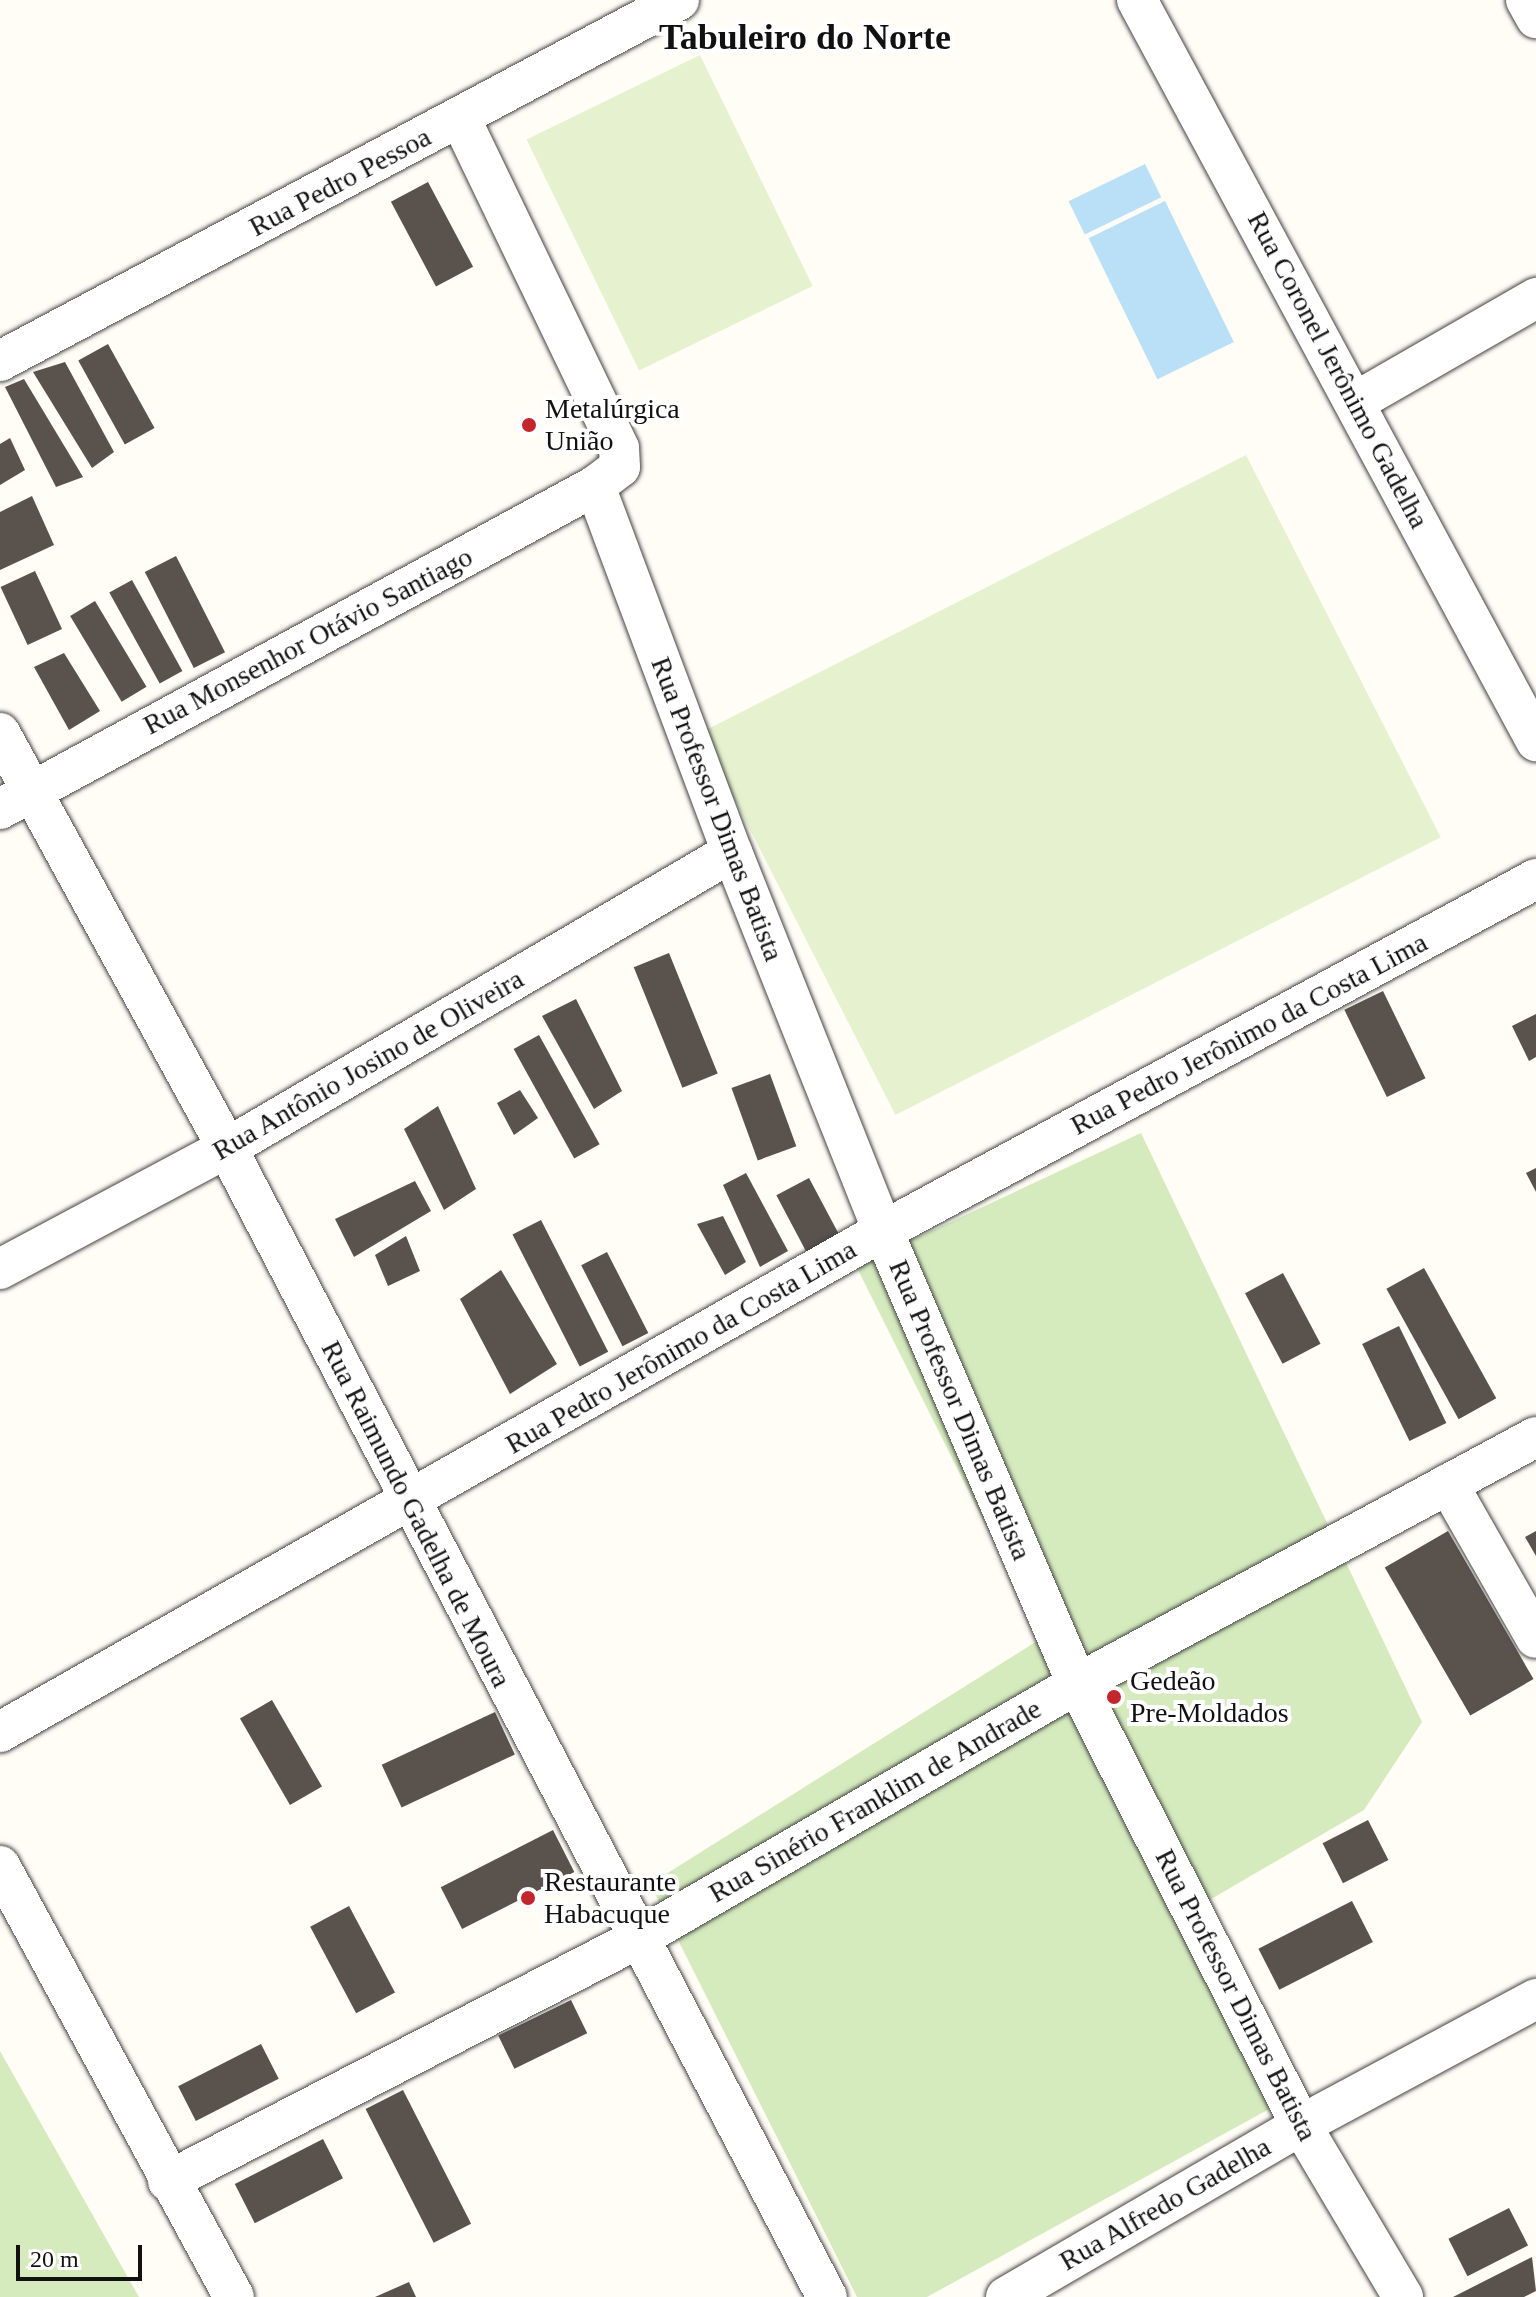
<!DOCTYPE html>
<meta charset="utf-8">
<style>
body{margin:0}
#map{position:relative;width:1536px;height:2297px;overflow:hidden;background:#fffdf5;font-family:"Times New Roman",serif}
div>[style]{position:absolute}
.green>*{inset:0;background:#d5ebbd}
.pitch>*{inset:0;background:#e6f2cf;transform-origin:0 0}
.water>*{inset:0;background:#b9e0f7;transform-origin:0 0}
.building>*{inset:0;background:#5a524d;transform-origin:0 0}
.roads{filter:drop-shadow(0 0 2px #444) drop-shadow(0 0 2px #444)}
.street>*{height:40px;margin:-20px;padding:0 20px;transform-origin:20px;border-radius:20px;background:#fff}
.dots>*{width:22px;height:22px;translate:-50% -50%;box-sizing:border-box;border:4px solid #fff;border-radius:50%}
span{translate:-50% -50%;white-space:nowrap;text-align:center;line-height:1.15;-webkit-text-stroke:8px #fff;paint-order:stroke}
.street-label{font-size:28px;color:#111}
.poi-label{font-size:28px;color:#111}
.left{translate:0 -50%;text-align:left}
.district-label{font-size:36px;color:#111;font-weight:700}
.scale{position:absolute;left:16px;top:2245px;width:126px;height:36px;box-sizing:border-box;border:4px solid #111;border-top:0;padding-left:10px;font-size:24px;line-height:28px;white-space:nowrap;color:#111;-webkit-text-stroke:6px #fff;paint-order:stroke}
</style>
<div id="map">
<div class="green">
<div style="clip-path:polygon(1141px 1133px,1422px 1722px,1364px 1810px,1201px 1905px,1293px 2096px,927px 2297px,857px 2297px,650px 1884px,1042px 1638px,856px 1266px)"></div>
<div style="clip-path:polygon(0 2051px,139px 2297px,0 2297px)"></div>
</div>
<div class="pitch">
<div style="left:700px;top:55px;width:257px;height:193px;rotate:64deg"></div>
<div style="left:1246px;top:455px;width:429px;height:612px;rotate:63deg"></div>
</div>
<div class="water">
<div style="left:1145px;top:164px;width:37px;height:85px;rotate:64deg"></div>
<div style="left:1165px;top:201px;width:157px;height:85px;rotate:64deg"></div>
</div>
<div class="building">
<div style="left:428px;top:182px;width:96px;height:42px;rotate:62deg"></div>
<div style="left:108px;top:344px;width:96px;height:34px;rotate:61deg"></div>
<div style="clip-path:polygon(65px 362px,114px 452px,92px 468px,33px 372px)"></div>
<div style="clip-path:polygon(24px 379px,83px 477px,56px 487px,5px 387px)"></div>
<div style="clip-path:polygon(10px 438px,25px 470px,0 485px,0 444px)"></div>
<div style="clip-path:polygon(32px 496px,54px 545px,0 570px,0 512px)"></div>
<div style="left:176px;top:556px;width:108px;height:35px;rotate:63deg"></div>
<div style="left:35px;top:571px;width:64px;height:38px;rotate:65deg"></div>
<div style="left:132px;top:580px;width:104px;height:26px;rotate:61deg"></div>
<div style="left:95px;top:601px;width:100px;height:29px;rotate:59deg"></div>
<div style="clip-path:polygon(64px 653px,100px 711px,69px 730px,34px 667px)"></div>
<div style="left:669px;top:953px;width:130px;height:38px;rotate:68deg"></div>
<div style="left:1383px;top:991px;width:97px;height:43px;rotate:64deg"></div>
<div style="clip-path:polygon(576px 999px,622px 1091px,594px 1109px,542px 1016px)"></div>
<div style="clip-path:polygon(1536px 1014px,1536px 1057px,1529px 1061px,1512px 1026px)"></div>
<div style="left:539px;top:1035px;width:125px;height:29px;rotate:61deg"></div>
<div style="left:770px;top:1074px;width:77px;height:41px;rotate:70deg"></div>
<div style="clip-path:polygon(520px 1090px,538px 1118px,514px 1135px,497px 1103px)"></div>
<div style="clip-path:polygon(438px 1106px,476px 1189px,444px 1210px,404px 1129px)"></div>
<div style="clip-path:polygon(1536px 1168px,1536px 1192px,1526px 1173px)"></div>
<div style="clip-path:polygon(746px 1173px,788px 1251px,760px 1267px,723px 1185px)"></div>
<div style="left:809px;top:1178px;width:68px;height:37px;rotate:62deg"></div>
<div style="clip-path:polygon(415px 1181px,431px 1211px,354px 1257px,335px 1219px)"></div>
<div style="clip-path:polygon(723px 1216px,746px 1262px,725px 1275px,697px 1224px)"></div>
<div style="left:541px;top:1220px;width:148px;height:32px;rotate:63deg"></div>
<div style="clip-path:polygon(406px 1236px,420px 1271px,388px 1286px,375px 1255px)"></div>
<div style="left:607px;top:1252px;width:91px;height:29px;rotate:63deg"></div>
<div style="left:1424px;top:1268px;width:149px;height:43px;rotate:61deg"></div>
<div style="clip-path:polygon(501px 1270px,557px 1364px,510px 1394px,460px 1299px)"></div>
<div style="left:1283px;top:1273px;width:80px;height:43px;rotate:62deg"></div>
<div style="left:1399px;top:1326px;width:108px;height:41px;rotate:64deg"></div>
<div style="left:1448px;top:1531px;width:171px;height:73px;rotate:60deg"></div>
<div style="clip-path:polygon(1536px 1531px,1536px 1556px,1525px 1537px)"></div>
<div style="left:272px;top:1700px;width:100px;height:37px;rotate:60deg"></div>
<div style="left:495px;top:1712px;width:47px;height:125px;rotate:65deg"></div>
<div style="left:1368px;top:1820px;width:45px;height:51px;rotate:63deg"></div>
<div style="left:553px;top:1830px;width:47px;height:126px;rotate:63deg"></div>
<div style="left:1352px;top:1901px;width:46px;height:105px;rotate:63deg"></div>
<div style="left:349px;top:1906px;width:98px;height:44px;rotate:62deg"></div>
<div style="left:571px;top:2000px;width:37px;height:81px;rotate:64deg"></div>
<div style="left:261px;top:2044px;width:39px;height:93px;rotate:63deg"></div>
<div style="left:403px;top:2090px;width:150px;height:42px;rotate:63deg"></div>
<div style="left:323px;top:2139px;width:44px;height:99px;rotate:63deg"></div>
<div style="left:1509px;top:2208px;width:42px;height:68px;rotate:63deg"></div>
<div style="clip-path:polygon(1532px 2257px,1536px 2291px,1524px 2297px,1453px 2297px)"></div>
<div style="clip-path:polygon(409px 2282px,416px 2297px,375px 2297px)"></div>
</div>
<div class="roads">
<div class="street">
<div style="left:1137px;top:0;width:842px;rotate:61.7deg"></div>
<div style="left:1526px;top:0;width:21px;rotate:61deg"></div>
<div style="left:0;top:361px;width:769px;rotate:-28deg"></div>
<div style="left:1357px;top:401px;width:207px;rotate:-29.9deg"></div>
<div style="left:595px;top:486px;width:391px;rotate:69.5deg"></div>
<div style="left:732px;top:852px;width:408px;rotate:68.3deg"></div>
<div style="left:883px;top:1231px;width:493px;rotate:66.8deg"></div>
<div style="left:1077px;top:1684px;width:495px;rotate:63.1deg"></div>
<div style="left:1301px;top:2125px;width:200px;rotate:59.3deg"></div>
<div style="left:0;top:733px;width:473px;rotate:61.3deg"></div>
<div style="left:227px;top:1148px;width:1296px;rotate:62.43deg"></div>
<div style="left:0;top:809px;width:677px;rotate:-28.5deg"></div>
<div style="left:595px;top:486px;width:31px;rotate:-37deg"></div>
<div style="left:620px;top:467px;width:19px;rotate:-93deg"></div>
<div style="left:619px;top:448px;width:366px;rotate:-115.7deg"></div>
<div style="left:0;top:1269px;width:257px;rotate:-28.1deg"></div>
<div style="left:227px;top:1148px;width:585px;rotate:-30.38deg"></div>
<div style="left:1448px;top:1484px;width:177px;rotate:60.3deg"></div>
<div style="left:0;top:1732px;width:1015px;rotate:-29.57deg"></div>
<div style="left:883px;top:1231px;width:742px;rotate:-28.33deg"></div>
<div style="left:0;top:1866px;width:490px;rotate:61.5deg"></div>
<div style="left:168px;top:2181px;width:530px;rotate:-27.29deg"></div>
<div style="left:639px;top:1938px;width:506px;rotate:-30.11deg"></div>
<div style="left:1077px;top:1684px;width:521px;rotate:-28.29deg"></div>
<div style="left:1006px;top:2297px;width:341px;rotate:-30.2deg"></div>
<div style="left:1301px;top:2125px;width:267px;rotate:-28.2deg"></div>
</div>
</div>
<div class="dots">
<div style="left:529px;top:425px;background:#c4262e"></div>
<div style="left:1114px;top:1697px;background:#c4262e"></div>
<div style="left:528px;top:1898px;background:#c4262e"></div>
</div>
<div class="street-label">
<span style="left:340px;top:182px;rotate:-28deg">Rua Pedro Pessoa</span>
<span style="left:1338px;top:370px;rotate:62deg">Rua Coronel Jerônimo Gadelha</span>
<span style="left:308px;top:641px;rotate:-28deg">Rua Monsenhor Otávio Santiago</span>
<span style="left:717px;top:809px;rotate:69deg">Rua Professor Dimas Batista</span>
<span style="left:1249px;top:1034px;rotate:-28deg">Rua Pedro Jerônimo da Costa Lima</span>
<span style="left:368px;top:1065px;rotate:-30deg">Rua Antônio Josino de Oliveira</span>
<span style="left:681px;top:1347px;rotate:-30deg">Rua Pedro Jerônimo da Costa Lima</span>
<span style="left:960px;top:1410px;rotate:67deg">Rua Professor Dimas Batista</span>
<span style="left:416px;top:1514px;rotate:63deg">Rua Raimundo Gadelha de Moura</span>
<span style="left:875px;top:1801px;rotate:-30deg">Rua Sinério Franklim de Andrade</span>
<span style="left:1236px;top:1995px;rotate:63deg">Rua Professor Dimas Batista</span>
<span style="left:1165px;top:2204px;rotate:-30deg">Rua Alfredo Gadelha</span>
</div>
<div class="poi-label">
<span class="left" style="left:545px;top:425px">Metalúrgica<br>União</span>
<span class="left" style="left:1130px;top:1697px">Gedeão<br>Pre-Moldados</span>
<span class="left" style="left:544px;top:1898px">Restaurante<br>Habacuque</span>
</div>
<div class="district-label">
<span style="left:805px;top:38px">Tabuleiro do Norte</span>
</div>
<div class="scale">20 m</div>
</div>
